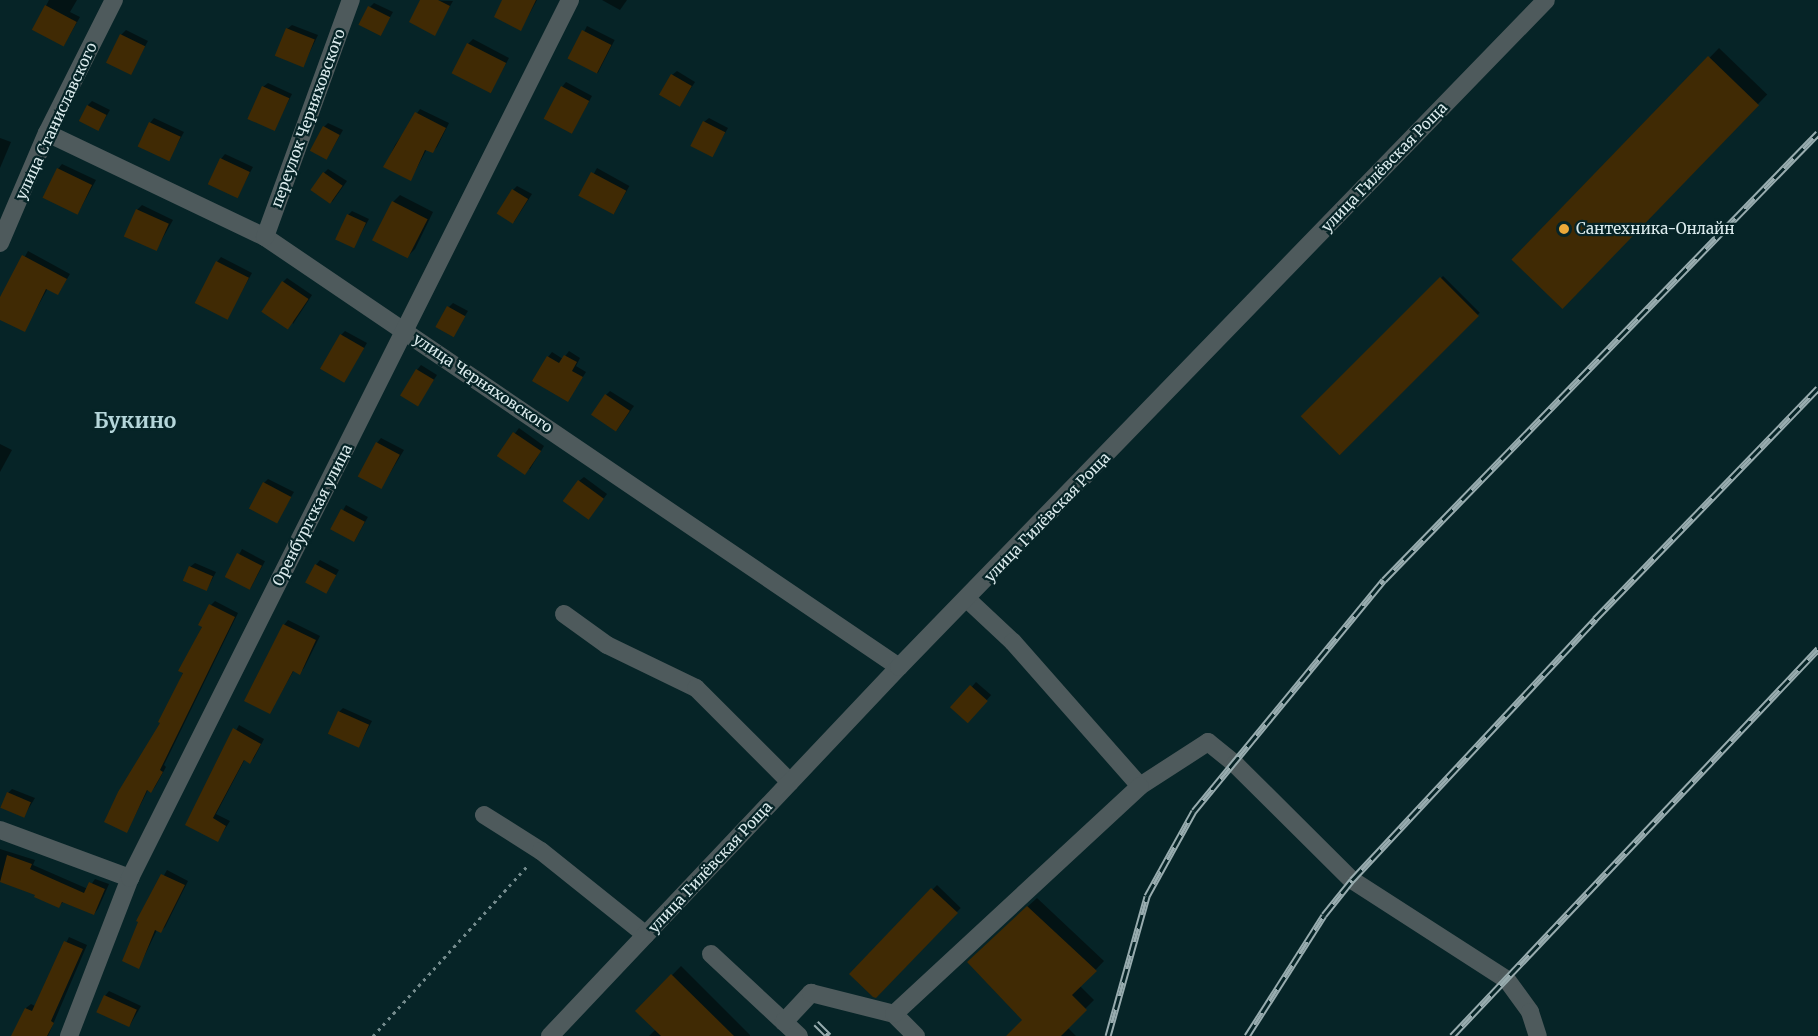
<!DOCTYPE html>
<meta charset="utf-8">
<style>
body{margin:0}
#map{position:relative;width:1818px;height:1036px;overflow:hidden;background:#062427;font-family:Merriweather,serif}
div>[style]{position:absolute}
.shadow>*{inset:0;background:#0007;transform-origin:0 0}
.building>*{inset:0;background:#402a04;transform-origin:0 0}
.path>*{height:3px;margin-top:-1.5px;transform-origin:0;background:repeating-linear-gradient(90deg,#748b8d 0 3px,transparent 0 7.5px)}
.minor>*{height:18px;margin:-9px;padding:0 9px;transform-origin:9px;border-radius:9px;background:#4e5a5c}
.rail>*{height:7px;margin-top:-3.5px;transform-origin:0;background:repeating-linear-gradient(90deg,#062427 0 14px,#98acaf 0 28px);box-sizing:border-box;border-block:2px solid #98acaf}
.dots>*{width:16px;height:16px;translate:-50% -50%;box-sizing:border-box;border:3px solid #062427;border-radius:50%}
span{translate:-50% -50%;white-space:nowrap;text-align:center;line-height:1.15;-webkit-text-stroke:4.5px #062427;paint-order:stroke}
.street-label{font-size:15px;color:#dbebed}
.poi-label{font-size:15px;color:#dbebed}
.left{translate:0 -50%;text-align:left}
.district-label{font-size:21px;color:#b5d6da;font-weight:700}
</style>
<div id="map">
<div class="shadow">
<div style="clip-path:polygon(49px 0,77px 0,70px 12px,80px 17px,64px 45px,34px 29px)"></div>
<div style="clip-path:polygon(421px 0,453px 1px,434px 34px)"></div>
<div style="clip-path:polygon(504px 0,537px 0,521px 29px)"></div>
<div style="clip-path:polygon(602px 0,627px 0,620px 10px)"></div>
<div style="clip-path:polygon(374px 3px,393px 12px,381px 33px,370px 7px)"></div>
<div style="clip-path:polygon(292px 25px,318px 35px,303px 66px,287px 29px)"></div>
<div style="left:587px;top:26px;width:31px;height:37px;rotate:27deg"></div>
<div style="clip-path:polygon(126px 30px,148px 41px,130px 73px,121px 35px)"></div>
<div style="clip-path:polygon(473px 39px,509px 58px,491px 91px,468px 44px)"></div>
<div style="left:1719px;top:48px;width:67px;height:295px;rotate:44deg"></div>
<div style="clip-path:polygon(677px 71px,695px 82px,680px 105px,672px 75px)"></div>
<div style="clip-path:polygon(566px 82px,592px 96px,572px 132px,562px 87px)"></div>
<div style="clip-path:polygon(268px 83px,292px 94px,274px 129px,263px 87px)"></div>
<div style="clip-path:polygon(92px 101px,110px 110px,99px 129px,88px 105px)"></div>
<div style="clip-path:polygon(420px 109px,449px 123px,437px 147px,432px 152px,427px 149px,411px 179px,385px 167px,395px 145px)"></div>
<div style="clip-path:polygon(154px 118px,184px 132px,169px 159px,150px 123px)"></div>
<div style="clip-path:polygon(709px 118px,728px 128px,712px 155px,704px 122px)"></div>
<div style="clip-path:polygon(328px 123px,343px 130px,327px 158px,324px 127px)"></div>
<div style="clip-path:polygon(0 138px,11px 142px,0 168px)"></div>
<div style="clip-path:polygon(225px 154px,253px 167px,237px 197px,221px 159px)"></div>
<div style="clip-path:polygon(62px 164px,96px 180px,78px 213px,58px 169px)"></div>
<div style="left:597px;top:168px;width:37px;height:32px;rotate:29deg"></div>
<div style="clip-path:polygon(328px 169px,347px 181px,332px 202px,324px 173px)"></div>
<div style="clip-path:polygon(517px 186px,532px 194px,514px 222px,513px 190px)"></div>
<div style="clip-path:polygon(400px 195px,433px 212px,415px 249px,408px 256px,393px 202px)"></div>
<div style="clip-path:polygon(142px 205px,173px 220px,156px 250px,137px 210px)"></div>
<div style="clip-path:polygon(352px 211px,369px 219px,354px 246px,348px 215px)"></div>
<div style="clip-path:polygon(28px 251px,70px 274px,58px 294px,48px 288px,29px 322px,0 307px,0 301px)"></div>
<div style="clip-path:polygon(221px 257px,252px 273px,227px 318px,217px 262px)"></div>
<div style="left:1443px;top:276px;width:52px;height:198px;rotate:45deg"></div>
<div style="clip-path:polygon(287px 278px,312px 295px,293px 324px,283px 282px)"></div>
<div style="clip-path:polygon(453px 303px,468px 311px,453px 335px,449px 307px)"></div>
<div style="clip-path:polygon(345px 331px,367px 343px,345px 380px,341px 335px)"></div>
<div style="clip-path:polygon(569px 351px,580px 358px,576px 366px,586px 372px,568px 400px,548px 357px,552px 352px,563px 359px)"></div>
<div style="clip-path:polygon(421px 365px,437px 375px,417px 405px,417px 370px)"></div>
<div style="clip-path:polygon(610px 391px,634px 406px,617px 430px,606px 395px)"></div>
<div style="clip-path:polygon(519px 428px,544px 446px,530px 469px,499px 455px)"></div>
<div style="clip-path:polygon(381px 438px,404px 450px,381px 488px,377px 443px)"></div>
<div style="clip-path:polygon(0 444px,12px 450px,0 472px)"></div>
<div style="clip-path:polygon(584px 477px,607px 494px,592px 514px,579px 481px)"></div>
<div style="clip-path:polygon(268px 479px,294px 492px,276px 521px,264px 483px)"></div>
<div style="left:346px;top:505px;width:25px;height:28px;rotate:29deg"></div>
<div style="left:242px;top:549px;width:26px;height:31px;rotate:28deg"></div>
<div style="clip-path:polygon(320px 560px,339px 570px,327px 591px,316px 565px)"></div>
<div style="clip-path:polygon(195px 563px,216px 572px,207px 589px,190px 567px)"></div>
<div style="clip-path:polygon(215px 601px,238px 613px,164px 765px,166px 767px,155px 787px,151px 791px,148px 790px,127px 831px,162px 723px,211px 605px)"></div>
<div style="clip-path:polygon(288px 620px,320px 636px,304px 668px,300px 673px,294px 670px,270px 712px,284px 625px)"></div>
<div style="left:976px;top:682px;width:20px;height:35px;rotate:41deg"></div>
<div style="clip-path:polygon(343px 708px,372px 721px,359px 746px,339px 712px)"></div>
<div style="clip-path:polygon(239px 725px,264px 739px,254px 758px,250px 762px,245px 759px,216px 814px,230px 821px,218px 840px,187px 824px)"></div>
<div style="clip-path:polygon(12px 789px,35px 798px,24px 816px,8px 793px)"></div>
<div style="clip-path:polygon(0 849px,35px 860px,33px 865px,88px 889px,95px 879px,109px 884px,98px 909px,94px 914px,64px 901px,59px 906px,37px 894px,0 881px)"></div>
<div style="clip-path:polygon(167px 870px,188px 881px,165px 927px,161px 931px,157px 930px,139px 967px,140px 921px,138px 920px)"></div>
<div style="left:937px;top:885px;width:33px;height:123px;rotate:44deg"></div>
<div style="clip-path:polygon(1037px 898px,1104px 961px,1080px 986px,1094px 1000px,1067px 1027px,1076px 1036px,1008px 1036px,1024px 1020px,977px 953px)"></div>
<div style="clip-path:polygon(69px 937px,87px 945px,48px 1036px,18px 1036px,14px 1034px,26px 1008px,31px 1004px,35px 1006px)"></div>
<div style="clip-path:polygon(681px 966px,750px 1035px,750px 1036px,649px 1036px,656px 1029px,637px 1011px)"></div>
<div style="clip-path:polygon(109px 991px,141px 1006px,130px 1025px,105px 996px)"></div>
</div>
<div class="building">
<div style="clip-path:polygon(420px 0,438px 0,450px 6px,435px 36px,409px 22px)"></div>
<div style="clip-path:polygon(502px 0,536px 0,521px 31px,494px 17px)"></div>
<div style="left:45px;top:5px;width:36px;height:28px;rotate:28deg"></div>
<div style="left:368px;top:6px;width:25px;height:21px;rotate:27deg"></div>
<div style="left:286px;top:28px;width:31px;height:30px;rotate:22deg"></div>
<div style="left:582px;top:30px;width:33px;height:32px;rotate:27deg"></div>
<div style="left:120px;top:34px;width:28px;height:32px;rotate:26deg"></div>
<div style="left:467px;top:43px;width:44px;height:34px;rotate:27deg"></div>
<div style="left:1708px;top:56px;width:71px;height:283px;rotate:44deg"></div>
<div style="left:671px;top:74px;width:24px;height:24px;rotate:30deg"></div>
<div style="left:262px;top:86px;width:30px;height:36px;rotate:24deg"></div>
<div style="left:561px;top:86px;width:32px;height:37px;rotate:28deg"></div>
<div style="left:87px;top:105px;width:22px;height:18px;rotate:27deg"></div>
<div style="clip-path:polygon(415px 112px,446px 128px,433px 153px,425px 150px,411px 181px,383px 167px)"></div>
<div style="left:703px;top:121px;width:25px;height:28px;rotate:27deg"></div>
<div style="left:149px;top:122px;width:35px;height:27px;rotate:25deg"></div>
<div style="left:323px;top:126px;width:19px;height:28px;rotate:28deg"></div>
<div style="left:220px;top:158px;width:33px;height:29px;rotate:25deg"></div>
<div style="left:57px;top:168px;width:39px;height:33px;rotate:26deg"></div>
<div style="left:323px;top:172px;width:24px;height:22px;rotate:35deg"></div>
<div style="left:591px;top:172px;width:40px;height:27px;rotate:28deg"></div>
<div style="left:512px;top:189px;width:19px;height:29px;rotate:32deg"></div>
<div style="left:392px;top:201px;width:40px;height:44px;rotate:27deg"></div>
<div style="left:136px;top:209px;width:36px;height:30px;rotate:24deg"></div>
<div style="left:347px;top:214px;width:21px;height:28px;rotate:25deg"></div>
<div style="clip-path:polygon(22px 255px,67px 279px,58px 295px,46px 289px,25px 332px,0 320px,0 297px)"></div>
<div style="left:216px;top:261px;width:37px;height:47px;rotate:27deg"></div>
<div style="left:1440px;top:277px;width:55px;height:197px;rotate:45deg"></div>
<div style="left:282px;top:281px;width:32px;height:37px;rotate:34deg"></div>
<div style="left:447px;top:306px;width:21px;height:24px;rotate:29deg"></div>
<div style="left:340px;top:334px;width:28px;height:40px;rotate:30deg"></div>
<div style="clip-path:polygon(564px 355px,577px 362px,572px 371px,583px 377px,568px 402px,532px 381px,547px 356px,559px 363px)"></div>
<div style="left:416px;top:369px;width:21px;height:31px;rotate:31deg"></div>
<div style="left:605px;top:394px;width:30px;height:25px;rotate:34deg"></div>
<div style="left:513px;top:432px;width:34px;height:29px;rotate:34deg"></div>
<div style="left:376px;top:442px;width:27px;height:39px;rotate:28deg"></div>
<div style="left:578px;top:480px;width:32px;height:26px;rotate:36deg"></div>
<div style="left:263px;top:482px;width:32px;height:30px;rotate:28deg"></div>
<div style="left:341px;top:509px;width:27px;height:23px;rotate:28deg"></div>
<div style="left:237px;top:553px;width:28px;height:27px;rotate:27deg"></div>
<div style="left:315px;top:564px;width:24px;height:21px;rotate:28deg"></div>
<div style="left:189px;top:566px;width:26px;height:16px;rotate:23deg"></div>
<div style="clip-path:polygon(209px 604px,235px 617px,160px 770px,163px 772px,151px 793px,147px 790px,127px 833px,104px 822px,118px 792px,160px 723px,158px 722px,183px 673px,178px 671px,202px 627px,198px 625px)"></div>
<div style="clip-path:polygon(283px 624px,316px 640px,300px 675px,293px 671px,270px 714px,244px 701px)"></div>
<div style="left:970px;top:685px;width:24px;height:30px;rotate:42deg"></div>
<div style="left:338px;top:711px;width:34px;height:25px;rotate:24deg"></div>
<div style="clip-path:polygon(233px 728px,261px 744px,250px 764px,244px 760px,213px 818px,226px 826px,218px 842px,185px 825px)"></div>
<div style="left:7px;top:792px;width:26px;height:17px;rotate:23deg"></div>
<div style="clip-path:polygon(7px 855px,32px 864px,30px 869px,84px 893px,89px 882px,105px 889px,94px 915px,62px 902px,59px 908px,34px 897px,35px 895px,0 882px)"></div>
<div style="clip-path:polygon(161px 874px,185px 885px,161px 933px,155px 930px,139px 969px,122px 961px,138px 922px,136px 921px)"></div>
<div style="clip-path:polygon(931px 888px,958px 913px,876px 998px,873px 997px,849px 974px)"></div>
<div style="clip-path:polygon(1027px 906px,1097px 971px,1072px 995px,1087px 1010px,1061px 1036px,1006px 1036px,1022px 1020px,967px 962px)"></div>
<div style="clip-path:polygon(64px 941px,83px 949px,51px 1021px,54px 1023px,47px 1036px,11px 1036px,25px 1008px,32px 1011px)"></div>
<div style="clip-path:polygon(671px 974px,734px 1036px,661px 1036px,635px 1011px)"></div>
<div style="left:104px;top:995px;width:36px;height:19px;rotate:24deg"></div>
</div>
<div class="path">
<div style="left:373px;top:1036px;width:232px;rotate:-47.8deg"></div>
</div>
<div class="minor">
<div style="left:47px;top:133px;width:242px;rotate:25.5deg"></div>
<div style="left:265px;top:237px;width:766px;rotate:34.15deg"></div>
<div style="left:265px;top:237px;width:252px;rotate:-70.1deg"></div>
<div style="left:0;top:243px;width:120px;rotate:-66.9deg"></div>
<div style="left:47px;top:133px;width:149px;rotate:-63.3deg"></div>
<div style="left:967px;top:599px;width:63px;rotate:43.1deg"></div>
<div style="left:1013px;top:642px;width:192px;rotate:48.6deg"></div>
<div style="left:1140px;top:786px;width:81px;rotate:-32.9deg"></div>
<div style="left:1208px;top:742px;width:35px;rotate:39deg"></div>
<div style="left:1235px;top:764px;width:165px;rotate:44.8deg"></div>
<div style="left:1352px;top:880px;width:184px;rotate:32.8deg"></div>
<div style="left:1507px;top:980px;width:39px;rotate:54deg"></div>
<div style="left:1530px;top:1012px;width:25px;rotate:72deg"></div>
<div style="left:564px;top:614px;width:53px;rotate:35.8deg"></div>
<div style="left:607px;top:645px;width:99px;rotate:25.8deg"></div>
<div style="left:696px;top:688px;width:133px;rotate:45deg"></div>
<div style="left:484px;top:815px;width:67px;rotate:32.3deg"></div>
<div style="left:541px;top:851px;width:134px;rotate:38.7deg"></div>
<div style="left:0;top:830px;width:139px;rotate:20.3deg"></div>
<div style="left:711px;top:954px;width:100px;rotate:43deg"></div>
<div style="left:69px;top:1036px;width:169px;rotate:-68.9deg"></div>
<div style="left:130px;top:878px;width:982px;rotate:-63.38deg"></div>
<div style="left:550px;top:1036px;width:508px;rotate:-46.6deg"></div>
<div style="left:899px;top:667px;width:929px;rotate:-45.87deg"></div>
<div style="left:799px;top:1036px;width:21px;rotate:-137deg"></div>
<div style="left:784px;top:1022px;width:40px;rotate:-47deg"></div>
<div style="left:811px;top:993px;width:86px;rotate:14.2deg"></div>
<div style="left:916px;top:1036px;width:31px;rotate:-135deg"></div>
<div style="left:894px;top:1014px;width:335px;rotate:-42.8deg"></div>
</div>
<div class="rail">
<div style="left:816px;top:1023px;width:18px;rotate:45deg"></div>
<div style="left:1108px;top:1036px;width:145px;rotate:-74.4deg"></div>
<div style="left:1147px;top:896px;width:97px;rotate:-61.1deg"></div>
<div style="left:1194px;top:811px;width:299px;rotate:-50.6deg"></div>
<div style="left:1384px;top:580px;width:623px;rotate:-45.85deg"></div>
<div style="left:1247px;top:1036px;width:143px;rotate:-57.5deg"></div>
<div style="left:1324px;top:915px;width:45px;rotate:-51.3deg"></div>
<div style="left:1352px;top:880px;width:357px;rotate:-47deg"></div>
<div style="left:1595px;top:619px;width:321px;rotate:-46deg"></div>
<div style="left:1452px;top:1036px;width:533px;rotate:-46.6deg"></div>
</div>
<div class="dots">
<div style="left:1564px;top:229px;background:#eca93a"></div>
</div>
<div class="street-label">
<span style="left:308px;top:118px;rotate:-70deg">переулок Черняховского</span>
<span style="left:56px;top:121px;rotate:-65deg">улица Станиславского</span>
<span style="left:1384px;top:167px;rotate:-46deg">улица Гилёвская Роща</span>
<span style="left:483px;top:383px;rotate:34deg">улица Черняховского</span>
<span style="left:312px;top:515px;rotate:-63deg">Оренбургская улица</span>
<span style="left:1047px;top:517px;rotate:-46deg">улица Гилёвская Роща</span>
<span style="left:710px;top:867px;rotate:-47deg">улица Гилёвская Роща</span>
</div>
<div class="poi-label">
<span class="left" style="left:1576px;top:229px">Сантехника-Онлайн</span>
</div>
<div class="district-label">
<span style="left:135px;top:421px">Букино</span>
</div>
</div>
